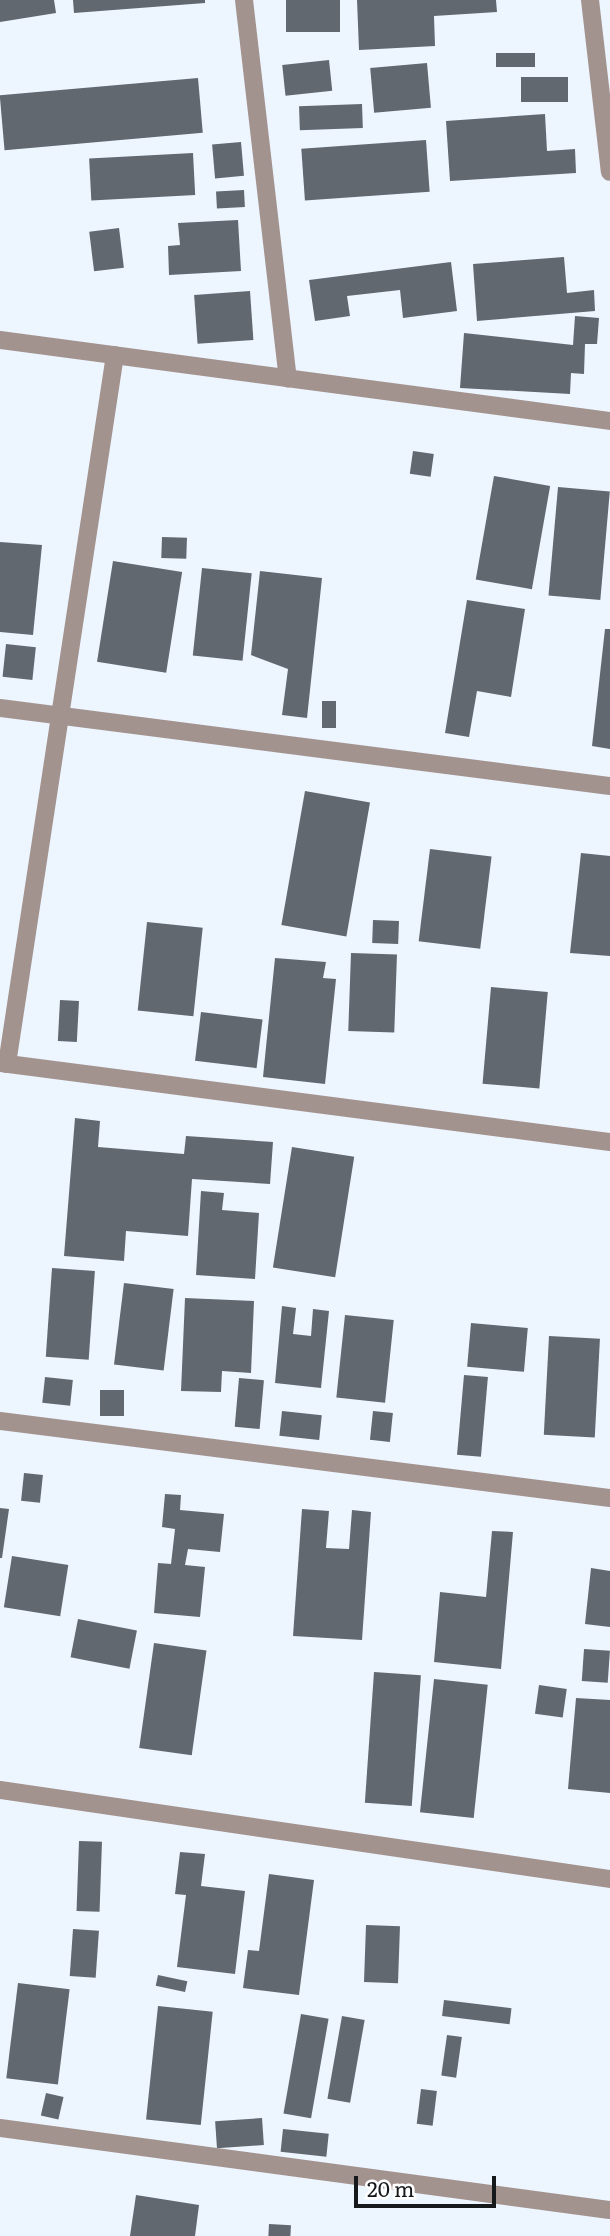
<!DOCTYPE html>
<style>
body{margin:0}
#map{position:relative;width:610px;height:2236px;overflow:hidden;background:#edf5ff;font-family:Literata,serif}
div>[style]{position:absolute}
.building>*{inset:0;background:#616870;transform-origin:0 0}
.minor>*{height:18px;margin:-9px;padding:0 9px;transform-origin:9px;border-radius:9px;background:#a3938f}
span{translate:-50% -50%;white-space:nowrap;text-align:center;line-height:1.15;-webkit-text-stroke:7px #fff;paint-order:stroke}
.scale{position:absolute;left:354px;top:2176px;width:142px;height:32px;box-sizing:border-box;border:4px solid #16191c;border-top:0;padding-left:9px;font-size:21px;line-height:24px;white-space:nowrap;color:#16191c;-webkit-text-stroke:5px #fff;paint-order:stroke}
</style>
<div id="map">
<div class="building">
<div style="clip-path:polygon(0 0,54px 0,56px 13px,0 22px)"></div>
<div style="clip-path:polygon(73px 0,205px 0,205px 3px,74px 13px)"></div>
<div style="left:286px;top:0;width:54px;height:32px"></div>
<div style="clip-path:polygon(357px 0,496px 0,497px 12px,434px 16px,435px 46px,359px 50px)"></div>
<div style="left:496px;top:53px;width:39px;height:14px"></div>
<div style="left:329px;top:60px;width:31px;height:47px;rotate:84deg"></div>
<div style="left:427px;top:63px;width:45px;height:57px;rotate:85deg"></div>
<div style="left:521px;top:77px;width:47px;height:25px"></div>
<div style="left:198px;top:78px;width:55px;height:199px;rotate:85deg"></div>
<div style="left:362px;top:104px;width:24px;height:63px;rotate:88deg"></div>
<div style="clip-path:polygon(545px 114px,547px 151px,575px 149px,576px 173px,450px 181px,446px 121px)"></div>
<div style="left:426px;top:140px;width:52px;height:125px;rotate:86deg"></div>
<div style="left:241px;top:142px;width:34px;height:29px;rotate:85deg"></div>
<div style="left:193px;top:153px;width:42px;height:104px;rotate:87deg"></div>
<div style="left:244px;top:190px;width:17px;height:28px;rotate:87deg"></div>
<div style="clip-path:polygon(238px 220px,241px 271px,169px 275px,168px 246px,180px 245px,178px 223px)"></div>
<div style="left:119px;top:228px;width:40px;height:30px;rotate:83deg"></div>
<div style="clip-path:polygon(564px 257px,567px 293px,594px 290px,595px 311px,477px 321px,473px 264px)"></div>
<div style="clip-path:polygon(451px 262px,457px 311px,403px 318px,400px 290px,347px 296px,350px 316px,315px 321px,309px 280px)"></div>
<div style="left:250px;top:291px;width:49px;height:56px;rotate:86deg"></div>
<div style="clip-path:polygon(575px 316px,599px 318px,597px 344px,585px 344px,584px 374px,571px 373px,570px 394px,460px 388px,464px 333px,573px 345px)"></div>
<div style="left:413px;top:451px;width:21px;height:23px;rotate:8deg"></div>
<div style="left:494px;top:476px;width:57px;height:105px;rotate:10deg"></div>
<div style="left:558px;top:487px;width:52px;height:109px;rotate:5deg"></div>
<div style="left:162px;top:537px;width:25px;height:21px;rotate:2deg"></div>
<div style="clip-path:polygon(0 542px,42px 545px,33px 635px,0 632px)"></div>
<div style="left:113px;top:561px;width:70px;height:102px;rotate:9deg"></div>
<div style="left:202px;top:568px;width:50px;height:88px;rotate:6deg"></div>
<div style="clip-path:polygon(260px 571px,322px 578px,307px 718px,282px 715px,288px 669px,251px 655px)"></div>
<div style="clip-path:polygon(467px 600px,525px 609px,511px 697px,477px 691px,469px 737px,445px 733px)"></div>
<div style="clip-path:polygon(605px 629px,610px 629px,610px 749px,592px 746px)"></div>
<div style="left:6px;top:644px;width:30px;height:33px;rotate:6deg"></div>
<div style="left:322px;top:701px;width:14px;height:27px"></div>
<div style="left:305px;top:791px;width:66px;height:136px;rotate:10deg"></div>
<div style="left:430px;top:849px;width:62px;height:93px;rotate:7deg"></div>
<div style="clip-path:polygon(581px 853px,610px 856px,610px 956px,570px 953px)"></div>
<div style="left:373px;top:920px;width:26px;height:23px;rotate:2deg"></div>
<div style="left:147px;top:922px;width:56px;height:89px;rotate:6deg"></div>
<div style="left:351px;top:953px;width:46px;height:78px;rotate:2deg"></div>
<div style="clip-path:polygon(275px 958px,326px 962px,323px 978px,336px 979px,325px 1084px,263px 1077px)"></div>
<div style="left:491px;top:987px;width:57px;height:97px;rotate:5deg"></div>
<div style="left:60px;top:1000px;width:19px;height:41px;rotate:3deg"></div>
<div style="left:201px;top:1012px;width:62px;height:49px;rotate:7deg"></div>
<div style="clip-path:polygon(75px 1118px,100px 1121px,98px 1147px,184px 1154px,186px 1136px,273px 1142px,270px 1184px,192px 1179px,188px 1236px,126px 1231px,124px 1261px,64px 1256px)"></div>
<div style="left:292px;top:1147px;width:63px;height:122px;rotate:9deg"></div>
<div style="clip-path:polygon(201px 1191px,224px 1193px,222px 1210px,259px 1213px,255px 1279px,196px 1275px)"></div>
<div style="left:52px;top:1268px;width:43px;height:89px;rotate:4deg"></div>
<div style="left:124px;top:1283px;width:50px;height:82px;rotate:7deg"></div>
<div style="clip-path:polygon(185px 1298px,254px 1301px,251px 1373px,222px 1371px,221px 1392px,181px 1391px)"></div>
<div style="clip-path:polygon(282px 1306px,296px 1308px,293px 1334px,311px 1336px,313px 1309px,329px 1311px,321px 1388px,275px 1383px)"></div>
<div style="left:345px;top:1315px;width:49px;height:83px;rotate:6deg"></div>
<div style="left:471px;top:1323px;width:57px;height:44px;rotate:5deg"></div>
<div style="left:549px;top:1336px;width:51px;height:99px;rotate:3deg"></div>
<div style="left:464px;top:1375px;width:24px;height:80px;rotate:5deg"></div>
<div style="left:45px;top:1377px;width:28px;height:26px;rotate:6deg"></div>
<div style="left:239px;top:1378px;width:25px;height:49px;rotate:5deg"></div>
<div style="left:100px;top:1390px;width:24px;height:26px"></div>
<div style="left:282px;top:1411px;width:40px;height:25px;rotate:6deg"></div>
<div style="left:373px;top:1411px;width:20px;height:29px;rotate:6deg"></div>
<div style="left:24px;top:1473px;width:19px;height:28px;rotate:6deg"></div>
<div style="clip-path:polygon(165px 1494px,181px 1495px,180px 1510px,224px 1514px,220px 1552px,188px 1549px,185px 1565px,205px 1567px,200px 1617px,154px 1613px,158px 1563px,171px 1564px,175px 1529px,162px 1527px)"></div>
<div style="clip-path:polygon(0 1508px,9px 1509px,2px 1558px,0 1558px)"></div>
<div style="clip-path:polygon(302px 1509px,329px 1511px,326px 1548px,349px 1549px,352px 1510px,371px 1512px,362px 1640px,293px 1636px)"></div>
<div style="clip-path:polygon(492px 1531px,513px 1532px,501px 1669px,434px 1662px,440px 1592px,486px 1597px)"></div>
<div style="left:12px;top:1556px;width:57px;height:52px;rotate:9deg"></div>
<div style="clip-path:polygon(591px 1568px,610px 1571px,610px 1627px,585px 1624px)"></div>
<div style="left:78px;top:1619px;width:60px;height:39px;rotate:11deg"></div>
<div style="left:154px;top:1643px;width:53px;height:106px;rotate:8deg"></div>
<div style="left:584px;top:1649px;width:26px;height:32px;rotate:4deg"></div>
<div style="left:374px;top:1672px;width:47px;height:131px;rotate:4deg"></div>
<div style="left:434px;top:1679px;width:54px;height:134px;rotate:6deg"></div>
<div style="left:539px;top:1685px;width:28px;height:29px;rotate:8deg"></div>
<div style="clip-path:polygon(576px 1698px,610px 1700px,610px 1793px,568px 1789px)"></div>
<div style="left:79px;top:1841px;width:23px;height:70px;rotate:2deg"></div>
<div style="clip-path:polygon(180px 1852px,205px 1854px,201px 1886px,245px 1891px,235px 1974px,177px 1967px,186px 1895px,175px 1894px)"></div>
<div style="clip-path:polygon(269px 1874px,314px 1880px,299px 1995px,243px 1988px,248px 1950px,259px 1951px)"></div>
<div style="left:366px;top:1925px;width:34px;height:57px;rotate:2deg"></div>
<div style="left:73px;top:1929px;width:26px;height:47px;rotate:4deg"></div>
<div style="left:158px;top:1975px;width:30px;height:11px;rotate:12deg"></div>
<div style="left:18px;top:1983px;width:52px;height:96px;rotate:7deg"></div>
<div style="left:444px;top:2000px;width:68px;height:16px;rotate:7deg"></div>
<div style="left:158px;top:2006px;width:55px;height:114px;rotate:6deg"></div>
<div style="left:301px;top:2014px;width:28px;height:101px;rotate:10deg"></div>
<div style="left:342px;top:2016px;width:23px;height:84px;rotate:10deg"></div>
<div style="left:447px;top:2035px;width:15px;height:41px;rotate:8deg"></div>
<div style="left:421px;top:2089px;width:16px;height:35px;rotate:7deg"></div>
<div style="left:46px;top:2093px;width:18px;height:23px;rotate:13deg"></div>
<div style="left:262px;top:2118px;width:27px;height:47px;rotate:86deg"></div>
<div style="left:283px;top:2129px;width:46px;height:23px;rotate:6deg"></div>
<div style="clip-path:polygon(136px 2195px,199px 2205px,195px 2236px,130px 2236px)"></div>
<div style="left:269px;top:2224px;width:22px;height:12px;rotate:3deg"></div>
</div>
<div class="minor">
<div style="left:244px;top:0;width:381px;rotate:83.4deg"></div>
<div style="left:590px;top:0;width:173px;rotate:83.4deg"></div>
<div style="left:0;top:340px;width:615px;rotate:7.56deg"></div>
<div style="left:0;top:708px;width:615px;rotate:7.29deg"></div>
<div style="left:0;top:1063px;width:615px;rotate:7.38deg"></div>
<div style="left:7px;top:1064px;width:717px;rotate:-81.34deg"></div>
<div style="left:0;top:1421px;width:615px;rotate:7.19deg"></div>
<div style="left:0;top:1790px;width:616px;rotate:8.3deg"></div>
<div style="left:0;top:2128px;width:615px;rotate:7.66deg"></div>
</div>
<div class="scale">20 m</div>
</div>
